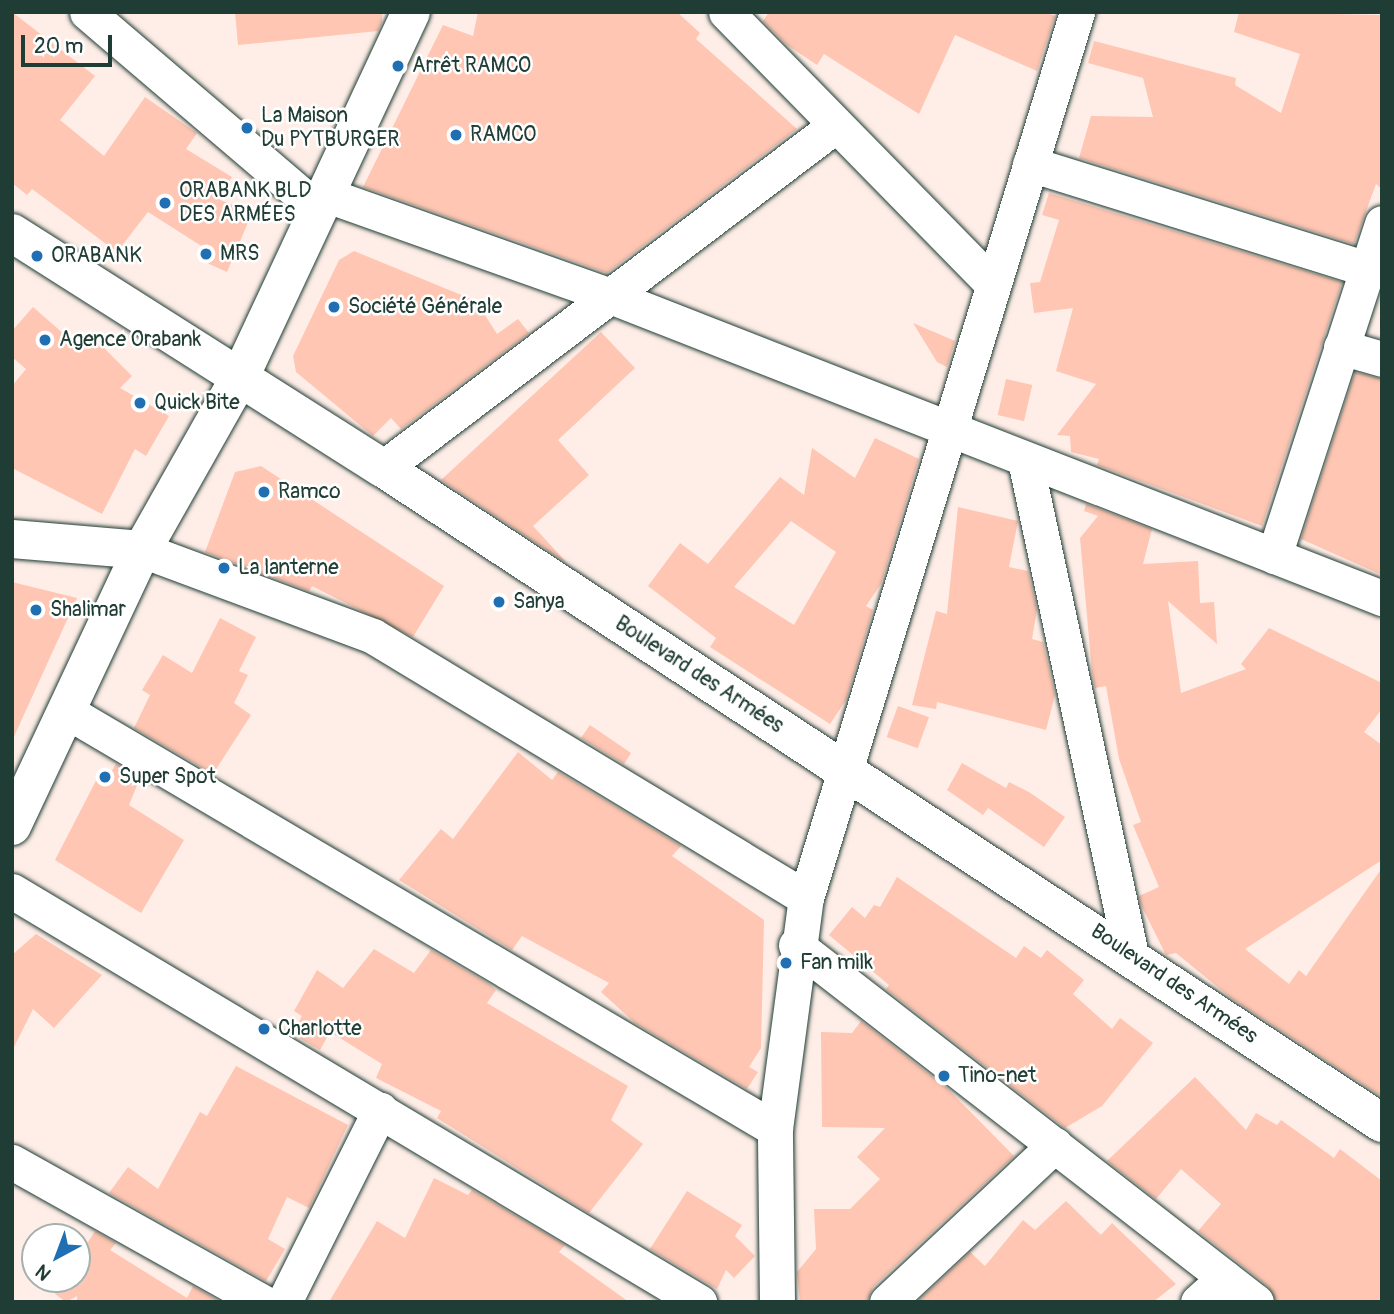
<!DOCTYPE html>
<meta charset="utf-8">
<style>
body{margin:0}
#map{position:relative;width:1394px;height:1314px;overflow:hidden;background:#ffeee8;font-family:Pangolin,sans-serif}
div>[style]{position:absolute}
.building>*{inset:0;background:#fec6b3;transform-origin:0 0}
.roads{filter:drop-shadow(0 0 2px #1f3d34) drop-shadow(0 0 2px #1f3d34)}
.street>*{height:35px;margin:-17.5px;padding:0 17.5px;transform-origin:17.5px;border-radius:17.5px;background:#fff}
.secondary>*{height:38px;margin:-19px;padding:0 19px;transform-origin:19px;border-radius:19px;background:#fff}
.dots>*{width:19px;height:19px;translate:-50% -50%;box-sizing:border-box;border:4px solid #fff;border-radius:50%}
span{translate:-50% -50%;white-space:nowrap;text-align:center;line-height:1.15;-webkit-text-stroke:5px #fff;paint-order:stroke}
.poi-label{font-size:21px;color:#1f3d34}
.left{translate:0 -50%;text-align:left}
.street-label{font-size:21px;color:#1f3d34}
.frame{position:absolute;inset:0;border:14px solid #1f3d34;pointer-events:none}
.north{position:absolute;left:21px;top:1223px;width:70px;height:70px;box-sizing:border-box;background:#fff;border:2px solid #a5b1ae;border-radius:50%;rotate:221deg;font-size:19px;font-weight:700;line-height:28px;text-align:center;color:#1f3d34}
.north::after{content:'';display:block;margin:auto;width:24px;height:32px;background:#1f6fb2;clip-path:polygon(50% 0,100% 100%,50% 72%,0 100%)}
.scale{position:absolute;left:21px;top:35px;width:91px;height:32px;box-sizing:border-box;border:4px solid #1f3d34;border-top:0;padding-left:9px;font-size:21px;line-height:24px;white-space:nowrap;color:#1f3d34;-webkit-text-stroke:5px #fff;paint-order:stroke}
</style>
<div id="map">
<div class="building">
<div style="clip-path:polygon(12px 12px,95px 76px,60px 120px,104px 156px,145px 97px,197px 133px,186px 149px,232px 177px,218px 199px,252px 213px,227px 272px,198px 259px,203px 247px,148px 212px,117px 252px,32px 189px,27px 195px,12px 183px)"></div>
<div style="clip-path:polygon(235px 12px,382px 12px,382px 22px,378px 31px,238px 45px)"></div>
<div style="clip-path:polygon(478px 12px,677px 12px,700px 33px,696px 39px,797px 129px,607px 273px,363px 187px,443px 25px,473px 36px)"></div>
<div style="clip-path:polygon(769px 12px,1046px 12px,1055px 16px,1037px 71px,955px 35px,919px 114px,824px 54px,817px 65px,787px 45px,763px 21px)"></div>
<div style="clip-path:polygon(1239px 12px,1382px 15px,1382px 189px,1376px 184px,1354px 244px,1079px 158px,1091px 116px,1153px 117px,1143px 78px,1088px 63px,1094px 41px,1236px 78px,1235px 85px,1281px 113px,1300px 54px,1234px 32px)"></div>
<div style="clip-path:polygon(1049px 193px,1342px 282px,1262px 526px,1097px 465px,1099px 459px,1071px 452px,1070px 436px,1057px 435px,1096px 384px,1056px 371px,1073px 308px,1034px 313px,1030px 283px,1040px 282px,1059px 220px,1042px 215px)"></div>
<div style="clip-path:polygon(354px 251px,476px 301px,497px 334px,518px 319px,529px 333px,401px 429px,391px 418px,373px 436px,296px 372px,293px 356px,339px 260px)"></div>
<div style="clip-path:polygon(33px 307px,81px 349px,92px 336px,132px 376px,120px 388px,169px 416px,146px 456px,135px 449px,102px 514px,12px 468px,12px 386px,26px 369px,12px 357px,12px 331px)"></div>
<div style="clip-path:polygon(913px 323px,955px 341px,947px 367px,937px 362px)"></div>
<div style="clip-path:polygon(601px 332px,635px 368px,558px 440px,589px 475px,533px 526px,567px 563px,441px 480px)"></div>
<div style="clip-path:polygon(1355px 372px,1382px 379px,1382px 575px,1301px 539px)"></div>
<div style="left:1006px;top:379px;width:27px;height:37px;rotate:13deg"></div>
<div style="clip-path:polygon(evenodd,875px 438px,919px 459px,881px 584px,866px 606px,873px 610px,846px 700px,830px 724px,710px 647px,716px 638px,648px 586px,680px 543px,708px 564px,780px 477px,804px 495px,812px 448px,855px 478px,875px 438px,791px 521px,836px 552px,794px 625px,734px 587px,791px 521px)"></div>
<div style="clip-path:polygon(261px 466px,444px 586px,413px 637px,312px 586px,309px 591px,205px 552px,235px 472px)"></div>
<div style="clip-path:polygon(1086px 504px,1152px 529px,1143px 564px,1198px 561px,1200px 603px,1214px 602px,1217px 644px,1168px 601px,1181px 693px,1246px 669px,1241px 664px,1269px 628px,1382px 683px,1382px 709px,1364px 732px,1382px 745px,1382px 860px,1245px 949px,1289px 984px,1299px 970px,1306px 976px,1382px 868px,1382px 1097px,1231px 998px,1176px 953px,1166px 955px,1141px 905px,1139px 896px,1159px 887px,1133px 825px,1141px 822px,1119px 759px,1106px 686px,1095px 688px,1092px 672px,1080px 538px,1098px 516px,1084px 511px)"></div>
<div style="clip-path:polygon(958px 507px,1018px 521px,1009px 567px,1028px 571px,1037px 610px,1032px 639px,1043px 642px,1055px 695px,1046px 730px,937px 702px,936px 709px,912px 705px,936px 611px,947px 614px)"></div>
<div style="clip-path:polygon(12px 582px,77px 598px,12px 741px)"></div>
<div style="clip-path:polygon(220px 618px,256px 637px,239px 671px,248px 675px,234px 703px,251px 715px,213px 774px,134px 728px,150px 695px,142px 690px,163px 655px,192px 673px)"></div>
<div style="left:898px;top:706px;width:33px;height:33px;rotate:20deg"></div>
<div style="clip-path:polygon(590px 725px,631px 753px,624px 764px,581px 738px)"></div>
<div style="clip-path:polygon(518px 752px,552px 780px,558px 772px,681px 846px,672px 856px,764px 920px,761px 1048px,749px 1067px,758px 1072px,747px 1089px,635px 1023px,601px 992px,609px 983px,522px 936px,512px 950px,399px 880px,441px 829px,453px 839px)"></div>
<div style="clip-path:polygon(962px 763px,1006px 788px,1009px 782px,1029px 792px,1065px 817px,1044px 847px,988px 808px,983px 815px,947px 790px)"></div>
<div style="clip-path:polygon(116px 764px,140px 778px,129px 805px,184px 840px,141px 913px,55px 860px,102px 769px,111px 772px)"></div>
<div style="clip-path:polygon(897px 877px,1016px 958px,1024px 946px,1041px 958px,1047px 950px,1084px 980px,1073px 994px,1112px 1029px,1120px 1018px,1153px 1043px,1102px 1106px,1065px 1128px,886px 989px,889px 985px,829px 935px,852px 907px,865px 918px,874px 905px,880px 907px)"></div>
<div style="clip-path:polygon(36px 934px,102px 975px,54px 1028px,33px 1009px,12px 1051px,12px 955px)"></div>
<div style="clip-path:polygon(374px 949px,414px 973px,431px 950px,489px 984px,496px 990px,487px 1003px,628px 1086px,611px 1120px,643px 1144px,589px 1213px,437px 1118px,441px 1111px,376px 1078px,382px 1064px,330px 1032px,320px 1050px,292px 1034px,302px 1016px,294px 1011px,317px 970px,343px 988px)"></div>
<div style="clip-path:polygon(861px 1021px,948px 1089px,1014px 1156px,873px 1287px,867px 1302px,800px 1302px,797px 1272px,816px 1249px,814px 1209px,850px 1209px,880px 1179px,857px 1157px,885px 1128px,822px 1127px,821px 1032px,852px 1033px)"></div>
<div style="clip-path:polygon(236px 1066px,348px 1125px,309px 1208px,287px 1197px,268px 1239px,285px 1249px,266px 1281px,109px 1193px,128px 1167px,158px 1189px,200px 1112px,207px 1116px)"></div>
<div style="clip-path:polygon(1195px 1077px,1246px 1130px,1256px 1113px,1277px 1125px,1281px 1120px,1334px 1158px,1340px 1149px,1382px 1181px,1382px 1302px,1276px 1302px,1268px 1286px,1198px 1231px,1221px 1204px,1181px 1169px,1156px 1199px,1107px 1161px)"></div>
<div style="clip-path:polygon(434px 1178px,468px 1195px,472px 1190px,565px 1245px,559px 1252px,629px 1302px,329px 1302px,377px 1221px,405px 1238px)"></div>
<div style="clip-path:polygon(687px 1191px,742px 1225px,735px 1236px,755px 1256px,734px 1278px,726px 1270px,717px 1289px,650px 1249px)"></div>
<div style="clip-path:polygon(1066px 1201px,1101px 1235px,1112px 1223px,1176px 1284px,1153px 1302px,917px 1302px,970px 1252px,985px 1266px,1023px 1220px,1035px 1230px)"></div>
<div style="clip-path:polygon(95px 1231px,116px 1243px,110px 1250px,187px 1298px,193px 1286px,221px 1302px,77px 1302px,77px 1296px,66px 1302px,55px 1294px,65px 1279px,77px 1279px,77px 1259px)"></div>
</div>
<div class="roads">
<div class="street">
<div style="left:87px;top:12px;width:304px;rotate:40.5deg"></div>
<div style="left:726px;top:12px;width:378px;rotate:45.6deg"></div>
<div style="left:1030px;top:164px;width:353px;rotate:17.3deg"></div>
<div style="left:324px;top:194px;width:304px;rotate:19.6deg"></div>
<div style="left:610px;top:296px;width:829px;rotate:21.37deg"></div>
<div style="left:1341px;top:347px;width:43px;rotate:16.3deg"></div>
<div style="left:1025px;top:460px;width:506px;rotate:77.91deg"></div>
<div style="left:383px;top:468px;width:568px;rotate:-37.13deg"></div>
<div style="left:142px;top:550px;width:246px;rotate:20.4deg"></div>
<div style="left:373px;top:636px;width:506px;rotate:31.18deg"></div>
<div style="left:1274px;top:556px;width:350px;rotate:-72deg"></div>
<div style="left:68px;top:712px;width:821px;rotate:30.53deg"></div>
<div style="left:12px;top:891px;width:801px;rotate:30.89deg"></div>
<div style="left:796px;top:945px;width:582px;rotate:37.81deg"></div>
<div style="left:12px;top:1162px;width:287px;rotate:29.2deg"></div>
<div style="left:284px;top:1302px;width:215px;rotate:-63.4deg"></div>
<div style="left:777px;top:1302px;width:173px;rotate:-90.7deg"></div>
<div style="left:775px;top:1129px;width:233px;rotate:-82.4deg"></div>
<div style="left:806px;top:898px;width:927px;rotate:-72.99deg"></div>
<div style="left:887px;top:1302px;width:230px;rotate:-43.1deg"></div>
<div style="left:1198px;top:1302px;width:36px;rotate:-42deg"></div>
</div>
<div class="secondary">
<div style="left:12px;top:233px;width:439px;rotate:32.4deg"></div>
<div style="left:383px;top:468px;width:1195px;rotate:33.25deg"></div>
<div style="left:12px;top:539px;width:130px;rotate:4.8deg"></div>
<div style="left:12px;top:826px;width:305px;rotate:-64.8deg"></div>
<div style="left:142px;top:550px;width:199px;rotate:-60.5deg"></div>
<div style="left:240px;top:377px;width:403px;rotate:-64.9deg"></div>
</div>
</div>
<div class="dots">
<div style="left:398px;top:66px;background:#1f6fb2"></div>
<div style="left:247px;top:128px;background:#1f6fb2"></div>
<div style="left:456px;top:135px;background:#1f6fb2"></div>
<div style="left:165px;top:203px;background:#1f6fb2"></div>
<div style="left:206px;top:254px;background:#1f6fb2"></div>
<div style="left:37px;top:256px;background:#1f6fb2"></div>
<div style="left:334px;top:307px;background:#1f6fb2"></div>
<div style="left:45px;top:340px;background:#1f6fb2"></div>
<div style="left:140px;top:403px;background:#1f6fb2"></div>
<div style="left:264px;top:492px;background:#1f6fb2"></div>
<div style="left:224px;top:568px;background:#1f6fb2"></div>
<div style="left:499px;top:602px;background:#1f6fb2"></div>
<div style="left:36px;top:610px;background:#1f6fb2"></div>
<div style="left:105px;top:777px;background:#1f6fb2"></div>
<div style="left:786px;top:963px;background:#1f6fb2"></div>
<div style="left:264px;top:1029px;background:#1f6fb2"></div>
<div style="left:944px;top:1076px;background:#1f6fb2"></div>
</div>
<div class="poi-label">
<span class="left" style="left:412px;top:66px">Arrêt RAMCO</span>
<span class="left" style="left:261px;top:128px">La Maison<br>Du PYTBURGER</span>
<span class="left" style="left:470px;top:135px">RAMCO</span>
<span class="left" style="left:179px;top:203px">ORABANK BLD<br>DES ARMÉES</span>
<span class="left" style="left:220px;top:254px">MRS</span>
<span class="left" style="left:51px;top:256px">ORABANK</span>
<span class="left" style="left:348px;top:307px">Société Générale</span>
<span class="left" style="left:59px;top:340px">Agence Orabank</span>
<span class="left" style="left:154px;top:403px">Quick Bite</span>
<span class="left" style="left:278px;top:492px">Ramco</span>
<span class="left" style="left:238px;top:568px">La lanterne</span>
<span class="left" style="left:513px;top:602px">Sanya</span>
<span class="left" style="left:50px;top:610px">Shalimar</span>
<span class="left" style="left:119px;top:777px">Super Spot</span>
<span class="left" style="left:800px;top:963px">Fan milk</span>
<span class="left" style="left:278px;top:1029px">Charlotte</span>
<span class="left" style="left:958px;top:1076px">Tino-net</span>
</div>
<div class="street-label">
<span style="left:699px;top:675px;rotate:33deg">Boulevard des Armées</span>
<span style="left:1174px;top:984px;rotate:34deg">Boulevard des Armées</span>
</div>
<div class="frame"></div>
<div class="north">N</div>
<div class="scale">20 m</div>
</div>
